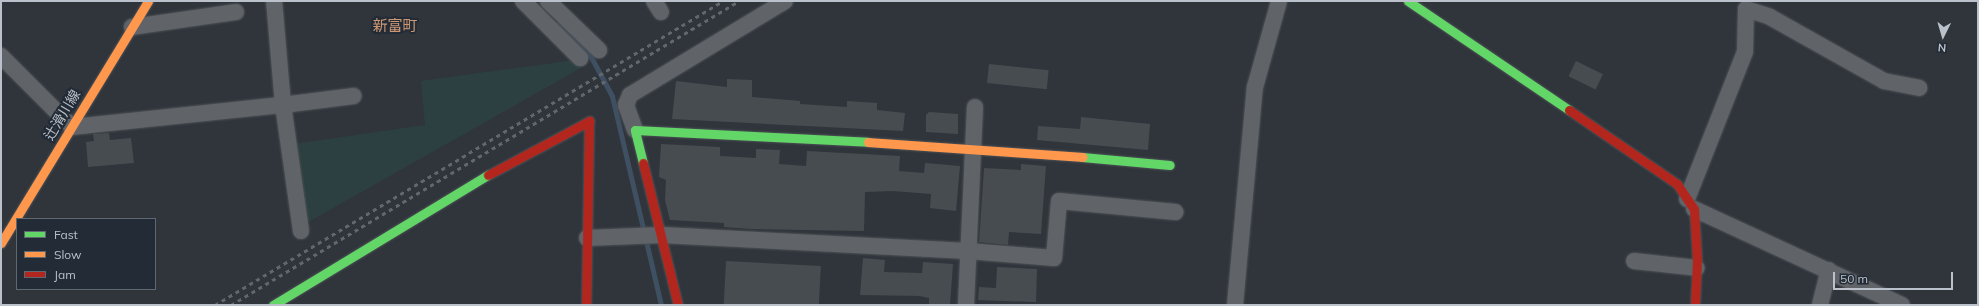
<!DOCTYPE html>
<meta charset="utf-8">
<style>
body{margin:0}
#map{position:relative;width:1979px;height:306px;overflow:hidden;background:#2f353b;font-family:Mulish,"Noto Sans JP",sans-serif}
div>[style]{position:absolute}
.green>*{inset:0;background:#2d4041}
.stream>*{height:5px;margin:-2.5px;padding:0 2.5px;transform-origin:2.5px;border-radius:2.5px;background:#3f5063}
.building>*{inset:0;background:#474c51;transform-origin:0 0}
.roads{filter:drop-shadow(0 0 1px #4d5156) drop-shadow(0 0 1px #4d5156)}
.street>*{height:16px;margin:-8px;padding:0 8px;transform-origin:8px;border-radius:8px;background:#606368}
.fast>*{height:9px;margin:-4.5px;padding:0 4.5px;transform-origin:4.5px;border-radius:4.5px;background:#63d668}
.slow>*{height:9px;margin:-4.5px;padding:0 4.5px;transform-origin:4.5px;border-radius:4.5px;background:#ff974d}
.jam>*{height:9px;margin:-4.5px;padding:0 4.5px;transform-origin:4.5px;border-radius:4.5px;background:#b3261e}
.rail>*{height:3px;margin-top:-1.5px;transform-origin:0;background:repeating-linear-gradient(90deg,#63676c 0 4px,transparent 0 8px)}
span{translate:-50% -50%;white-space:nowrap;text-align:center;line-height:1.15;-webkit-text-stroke:4px #222b36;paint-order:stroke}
.street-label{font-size:14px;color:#bbc1ca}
.neighbourhood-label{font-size:15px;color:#cc9774}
.frame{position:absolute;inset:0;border:2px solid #bbc1ca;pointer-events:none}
.legend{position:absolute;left:16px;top:218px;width:140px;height:72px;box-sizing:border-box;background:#222b36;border:1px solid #5f6771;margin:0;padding:5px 7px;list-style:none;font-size:12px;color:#bbc1ca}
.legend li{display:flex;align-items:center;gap:8px;height:20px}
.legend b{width:20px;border:1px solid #5f6771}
.north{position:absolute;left:1923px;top:16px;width:40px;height:40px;-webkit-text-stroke:3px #222b36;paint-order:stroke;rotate:185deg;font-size:11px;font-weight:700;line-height:16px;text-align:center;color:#bbc1ca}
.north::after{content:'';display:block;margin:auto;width:14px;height:18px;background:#bbc1ca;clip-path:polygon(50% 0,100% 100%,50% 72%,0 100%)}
.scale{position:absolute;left:1833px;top:272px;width:120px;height:18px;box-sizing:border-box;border:2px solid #bbc1ca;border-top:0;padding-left:5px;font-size:12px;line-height:14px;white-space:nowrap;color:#bbc1ca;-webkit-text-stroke:3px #222b36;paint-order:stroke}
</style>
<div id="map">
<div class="green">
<div style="clip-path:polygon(575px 60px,581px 68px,303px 225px,294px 144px,425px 125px,421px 81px)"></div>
</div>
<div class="stream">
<div style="left:557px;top:24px;width:47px;rotate:44.1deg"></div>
<div style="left:591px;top:57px;width:44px;rotate:61.7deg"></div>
<div style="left:612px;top:96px;width:215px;rotate:76.8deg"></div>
</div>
<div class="building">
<div style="left:1576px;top:61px;width:30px;height:17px;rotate:26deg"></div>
<div style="left:989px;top:64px;width:60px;height:19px;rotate:6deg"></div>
<div style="clip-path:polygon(727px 79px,752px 80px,752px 97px,800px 101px,800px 104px,847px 107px,847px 101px,877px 103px,877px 110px,905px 113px,903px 131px,672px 119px,676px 81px,727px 87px)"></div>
<div style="clip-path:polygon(929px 112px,958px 114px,958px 134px,926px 132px,926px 115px)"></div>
<div style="clip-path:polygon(1081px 117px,1150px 124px,1148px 150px,1037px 140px,1038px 126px,1080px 129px)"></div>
<div style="clip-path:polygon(109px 133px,110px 140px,131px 138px,134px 163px,88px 167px,86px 142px,94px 141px,93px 134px)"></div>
<div style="clip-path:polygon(661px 144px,720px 147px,720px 156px,756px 158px,756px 149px,780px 150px,779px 164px,806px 166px,807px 151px,900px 156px,899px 171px,924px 173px,925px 163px,960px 166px,956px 211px,930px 208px,931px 194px,893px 191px,865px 192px,864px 231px,750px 229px,724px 227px,724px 223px,670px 220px,665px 200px,666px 180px,659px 177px)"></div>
<div style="clip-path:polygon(1021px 164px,1046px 166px,1041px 234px,1009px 232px,1008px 245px,979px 242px,984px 168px,1021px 170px)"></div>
<div style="clip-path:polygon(863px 258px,885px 260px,884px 272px,922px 273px,923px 262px,953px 264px,950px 305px,929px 305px,929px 298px,920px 296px,860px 295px)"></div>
<div style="left:726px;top:261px;width:95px;height:44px;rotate:3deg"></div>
<div style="clip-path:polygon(997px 267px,1037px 269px,1036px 302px,978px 300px,979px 287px,996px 288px)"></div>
</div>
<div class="roads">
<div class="street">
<div style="left:523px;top:1px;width:81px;rotate:45deg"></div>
<div style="left:548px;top:1px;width:71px;rotate:43.9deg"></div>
<div style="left:654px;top:1px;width:13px;rotate:58deg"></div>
<div style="left:132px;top:27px;width:105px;rotate:-8.2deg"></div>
<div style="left:1px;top:56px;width:100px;rotate:45deg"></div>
<div style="left:72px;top:127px;width:212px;rotate:-6deg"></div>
<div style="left:283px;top:105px;width:104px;rotate:-94.9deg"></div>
<div style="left:635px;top:130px;width:27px;rotate:-110deg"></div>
<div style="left:626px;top:105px;width:11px;rotate:-68deg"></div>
<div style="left:630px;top:95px;width:181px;rotate:-31.2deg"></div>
<div style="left:1687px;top:199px;width:158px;rotate:-68.5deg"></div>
<div style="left:1745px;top:52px;width:43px;rotate:-88.7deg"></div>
<div style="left:1746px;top:9px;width:25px;rotate:18deg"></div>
<div style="left:1770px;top:17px;width:131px;rotate:29.3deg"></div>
<div style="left:1884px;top:81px;width:36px;rotate:11deg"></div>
<div style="left:1694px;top:209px;width:229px;rotate:24.8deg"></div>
<div style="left:301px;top:231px;width:127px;rotate:-98.1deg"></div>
<div style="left:283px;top:105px;width:71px;rotate:-7.3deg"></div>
<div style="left:587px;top:238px;width:75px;rotate:-2.3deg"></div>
<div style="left:662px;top:235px;width:306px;rotate:3deg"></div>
<div style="left:968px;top:251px;width:86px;rotate:4.7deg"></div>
<div style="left:1054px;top:258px;width:57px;rotate:-85deg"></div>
<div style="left:1059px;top:201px;width:117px;rotate:5.4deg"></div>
<div style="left:1634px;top:261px;width:63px;rotate:6.3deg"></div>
<div style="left:966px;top:305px;width:198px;rotate:-87.4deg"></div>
<div style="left:1235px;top:305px;width:219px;rotate:-84.8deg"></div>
<div style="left:1255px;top:87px;width:89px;rotate:-74.4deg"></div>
<div style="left:1820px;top:305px;width:36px;rotate:-76deg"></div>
</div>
<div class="fast">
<div style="left:1408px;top:1px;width:194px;rotate:34.1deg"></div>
<div style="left:1082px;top:157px;width:88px;rotate:5.2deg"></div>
<div style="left:643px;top:163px;width:34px;rotate:-104deg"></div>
<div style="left:635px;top:130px;width:233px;rotate:2.9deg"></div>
<div style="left:273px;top:305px;width:251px;rotate:-31.2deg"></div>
</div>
<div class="slow">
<div style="left:868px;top:142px;width:215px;rotate:4deg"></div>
<div style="left:1px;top:243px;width:283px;rotate:-58.7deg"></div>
</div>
<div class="jam">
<div style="left:1569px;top:110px;width:131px;rotate:34.4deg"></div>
<div style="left:1677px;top:184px;width:30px;rotate:56deg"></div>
<div style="left:1694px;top:209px;width:50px;rotate:86.6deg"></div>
<div style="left:1697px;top:259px;width:46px;rotate:92.5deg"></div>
<div style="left:643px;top:163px;width:146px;rotate:76.2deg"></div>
<div style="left:488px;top:175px;width:115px;rotate:-28.1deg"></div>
<div style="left:589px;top:121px;width:184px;rotate:90.9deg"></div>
</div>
</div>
<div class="rail">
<div style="left:215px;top:305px;width:592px;rotate:-30.9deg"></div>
<div style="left:231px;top:305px;width:592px;rotate:-30.9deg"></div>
</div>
<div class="street-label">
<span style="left:62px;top:115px;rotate:-59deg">辻滑川線</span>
</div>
<div class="neighbourhood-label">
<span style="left:395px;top:26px">新富町</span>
</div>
<div class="frame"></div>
<ul class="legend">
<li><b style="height:5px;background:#63d668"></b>Fast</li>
<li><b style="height:5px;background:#ff974d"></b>Slow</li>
<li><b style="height:5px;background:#b3261e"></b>Jam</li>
</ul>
<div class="north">N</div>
<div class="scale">50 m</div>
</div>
